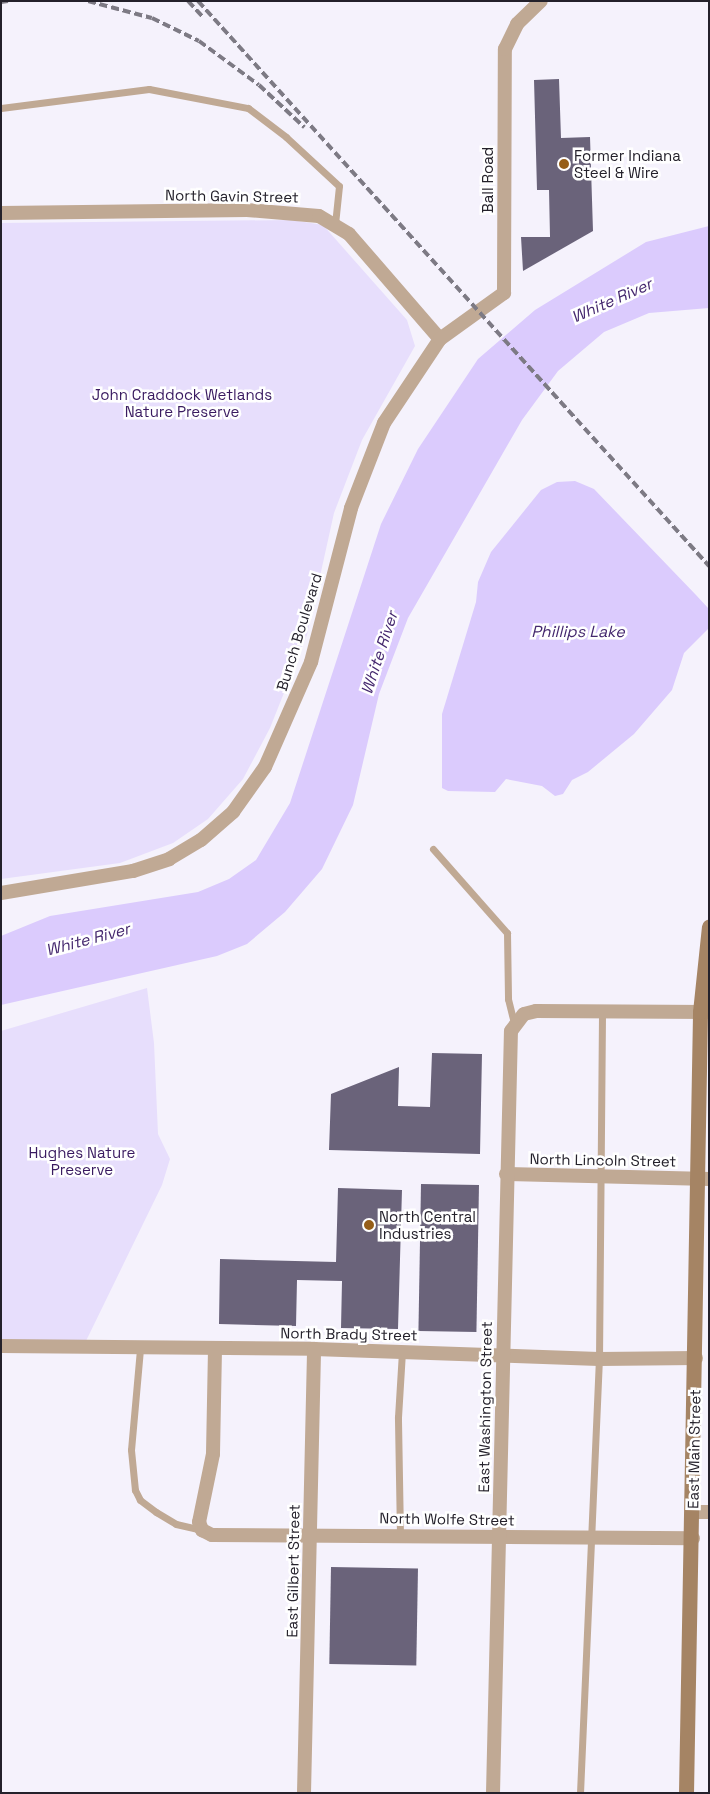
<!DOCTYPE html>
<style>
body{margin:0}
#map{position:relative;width:710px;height:1794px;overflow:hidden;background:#f5f2fc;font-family:"Space Grotesk",sans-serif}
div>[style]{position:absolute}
.green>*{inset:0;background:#e7defc}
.water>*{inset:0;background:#dbcbfd}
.building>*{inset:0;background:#6a637a;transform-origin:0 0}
.service>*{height:7px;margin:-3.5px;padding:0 3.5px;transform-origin:3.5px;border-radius:3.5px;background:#c0a994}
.minor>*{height:14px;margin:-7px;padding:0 7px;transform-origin:7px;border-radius:7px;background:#c0a994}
.secondary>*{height:15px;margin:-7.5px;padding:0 7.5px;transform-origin:7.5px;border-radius:7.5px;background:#a58464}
.rail>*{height:4px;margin-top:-2px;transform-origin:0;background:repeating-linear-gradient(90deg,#7d7a84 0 8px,transparent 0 12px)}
.dots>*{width:14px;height:14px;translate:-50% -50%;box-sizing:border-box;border:2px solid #fff;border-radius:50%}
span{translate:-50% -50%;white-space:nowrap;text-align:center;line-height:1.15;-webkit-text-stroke:5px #fff;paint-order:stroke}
.poi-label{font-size:15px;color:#24212b}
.left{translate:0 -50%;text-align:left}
.street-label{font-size:15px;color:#24212b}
.park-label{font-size:15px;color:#391a60}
.water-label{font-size:16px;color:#44276e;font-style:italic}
.frame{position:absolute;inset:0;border:2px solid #24212b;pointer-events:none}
</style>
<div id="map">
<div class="green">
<div style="clip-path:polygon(292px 220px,323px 225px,407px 320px,415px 346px,362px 440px,334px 513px,307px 635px,270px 728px,243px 779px,208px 819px,173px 843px,120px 863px,1px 879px,1px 223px)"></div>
<div style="clip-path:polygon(147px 988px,154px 1043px,158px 1134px,170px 1159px,162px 1185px,85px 1343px,1px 1339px,1px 1031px)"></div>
</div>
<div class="water">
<div style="clip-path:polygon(709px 226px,709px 308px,649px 313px,604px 332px,558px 371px,522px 420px,408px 618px,379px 694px,353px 805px,322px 869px,285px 912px,247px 944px,217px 956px,1px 1005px,1px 936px,50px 916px,198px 892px,229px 879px,256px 860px,290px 803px,381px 524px,418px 449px,478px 359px,535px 310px,646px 242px)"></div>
<div style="clip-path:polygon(575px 481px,594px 489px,696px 595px,708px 608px,709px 628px,684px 653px,672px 690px,634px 734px,588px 772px,572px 780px,563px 794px,555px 796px,542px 786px,506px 779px,495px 792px,448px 791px,442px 788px,442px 714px,476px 602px,478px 582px,491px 552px,541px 490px,557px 482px)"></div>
</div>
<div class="building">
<div style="clip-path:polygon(559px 79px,561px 138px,590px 137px,593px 231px,523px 271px,521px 237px,550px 237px,549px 190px,537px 190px,534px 80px)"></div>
<div style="clip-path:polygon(432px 1053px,482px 1054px,480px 1154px,329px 1150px,331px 1094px,399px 1067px,398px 1106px,430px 1107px)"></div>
<div style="left:421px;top:1184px;width:58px;height:147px;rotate:1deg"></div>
<div style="clip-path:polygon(338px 1188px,402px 1190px,398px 1329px,341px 1328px,342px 1281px,297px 1280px,296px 1326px,219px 1324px,220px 1259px,336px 1262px)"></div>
<div style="left:331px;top:1567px;width:87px;height:97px;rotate:1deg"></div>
</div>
<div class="service">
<div style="left:1px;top:108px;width:149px;rotate:-7.3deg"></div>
<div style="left:149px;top:89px;width:101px;rotate:10.9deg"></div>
<div style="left:248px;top:108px;width:48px;rotate:37.3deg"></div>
<div style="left:286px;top:137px;width:72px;rotate:42.8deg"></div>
<div style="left:339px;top:186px;width:38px;rotate:96deg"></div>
<div style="left:433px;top:849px;width:112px;rotate:48.6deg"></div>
<div style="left:507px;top:933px;width:66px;rotate:89.1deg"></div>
<div style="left:508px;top:999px;width:25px;rotate:76deg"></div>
<div style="left:140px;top:1349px;width:101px;rotate:95.1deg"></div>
<div style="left:131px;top:1450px;width:40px;rotate:84.3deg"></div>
<div style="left:135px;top:1490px;width:11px;rotate:63deg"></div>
<div style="left:140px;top:1500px;width:20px;rotate:37deg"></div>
<div style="left:156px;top:1512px;width:23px;rotate:31deg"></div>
<div style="left:176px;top:1524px;width:26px;rotate:13deg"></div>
<div style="left:400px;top:1535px;width:118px;rotate:-91deg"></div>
<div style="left:398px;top:1417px;width:66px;rotate:-86.5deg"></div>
<div style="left:580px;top:1793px;width:434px;rotate:-87.5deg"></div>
<div style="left:599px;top:1359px;width:348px;rotate:-89.5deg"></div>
</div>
<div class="minor">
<div style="left:1px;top:213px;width:246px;rotate:-0.7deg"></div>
<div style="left:247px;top:210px;width:72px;rotate:4.8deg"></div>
<div style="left:319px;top:216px;width:35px;rotate:31deg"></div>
<div style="left:349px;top:234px;width:139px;rotate:49.1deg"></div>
<div style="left:1px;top:893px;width:134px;rotate:-9.5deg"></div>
<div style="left:133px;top:871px;width:38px;rotate:-18deg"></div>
<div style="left:169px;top:859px;width:37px;rotate:-31deg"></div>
<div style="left:201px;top:840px;width:43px;rotate:-41.2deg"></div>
<div style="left:233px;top:812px;width:55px;rotate:-54.6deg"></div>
<div style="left:265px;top:767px;width:115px;rotate:-66.3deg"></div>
<div style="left:311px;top:662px;width:159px;rotate:-75.4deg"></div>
<div style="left:351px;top:508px;width:91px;rotate:-68.8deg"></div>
<div style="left:384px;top:423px;width:101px;rotate:-56.3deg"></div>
<div style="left:440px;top:339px;width:79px;rotate:-35.7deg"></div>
<div style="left:504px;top:293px;width:244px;rotate:-89.8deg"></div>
<div style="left:505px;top:49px;width:28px;rotate:-64deg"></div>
<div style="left:517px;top:24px;width:33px;rotate:-44deg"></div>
<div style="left:506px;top:1174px;width:203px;rotate:1.4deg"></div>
<div style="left:1px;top:1346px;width:313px;rotate:0.5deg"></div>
<div style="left:314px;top:1349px;width:285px;rotate:2deg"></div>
<div style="left:599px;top:1359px;width:97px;rotate:-0.6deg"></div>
<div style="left:215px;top:1349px;width:105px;rotate:91.1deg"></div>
<div style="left:213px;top:1454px;width:69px;rotate:101.6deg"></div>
<div style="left:199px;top:1522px;width:9px;rotate:69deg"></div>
<div style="left:202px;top:1530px;width:11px;rotate:27deg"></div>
<div style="left:212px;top:1535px;width:481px;rotate:0.4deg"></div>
<div style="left:693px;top:1512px;width:16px"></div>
<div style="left:304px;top:1793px;width:444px;rotate:-88.7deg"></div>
<div style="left:493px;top:1793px;width:762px;rotate:-88.65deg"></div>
<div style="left:511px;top:1031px;width:21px;rotate:-53deg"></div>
<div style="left:524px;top:1014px;width:12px;rotate:-14deg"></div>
<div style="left:536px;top:1011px;width:173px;rotate:0.3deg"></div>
</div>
<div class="secondary">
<div style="left:686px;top:1793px;width:781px;rotate:-88.97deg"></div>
<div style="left:700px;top:1012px;width:86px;rotate:-84deg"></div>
</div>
<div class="rail">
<div style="left:88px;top:1px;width:66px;rotate:14.9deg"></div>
<div style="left:152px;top:18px;width:52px;rotate:26.1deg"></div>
<div style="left:199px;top:41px;width:74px;rotate:36.3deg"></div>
<div style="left:259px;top:85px;width:62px;rotate:43deg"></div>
<div style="left:188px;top:1px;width:21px;rotate:47deg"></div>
<div style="left:198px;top:1px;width:762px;rotate:47.87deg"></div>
<div style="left:1px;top:2px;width:7px;rotate:-8deg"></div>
</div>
<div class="dots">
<div style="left:564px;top:164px;background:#965e19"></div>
<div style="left:369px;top:1225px;background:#965e19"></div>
</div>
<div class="poi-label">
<span class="left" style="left:574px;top:164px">Former Indiana<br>Steel &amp; Wire</span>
<span class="left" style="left:379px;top:1225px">North Central<br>Industries</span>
</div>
<div class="street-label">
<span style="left:488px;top:180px;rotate:-90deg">Ball Road</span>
<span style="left:232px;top:196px;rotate:1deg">North Gavin Street</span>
<span style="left:299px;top:632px;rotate:-73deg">Bunch Boulevard</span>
<span style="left:603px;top:1160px;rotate:1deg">North Lincoln Street</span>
<span style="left:349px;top:1334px;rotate:1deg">North Brady Street</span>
<span style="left:485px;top:1407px;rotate:-89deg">East Washington Street</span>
<span style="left:694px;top:1449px;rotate:-89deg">East Main Street</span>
<span style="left:447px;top:1519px;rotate:1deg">North Wolfe Street</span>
<span style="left:293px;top:1571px;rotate:-89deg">East Gilbert Street</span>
</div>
<div class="park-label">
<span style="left:182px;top:403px">John Craddock Wetlands<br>Nature Preserve</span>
<span style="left:82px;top:1161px">Hughes Nature<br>Preserve</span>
</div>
<div class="water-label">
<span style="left:612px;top:301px;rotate:-24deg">White River</span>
<span style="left:578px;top:632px">Phillips Lake</span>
<span style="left:380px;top:653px;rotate:-72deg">White River</span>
<span style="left:88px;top:940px;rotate:-15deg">White River</span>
</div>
<div class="frame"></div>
</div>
